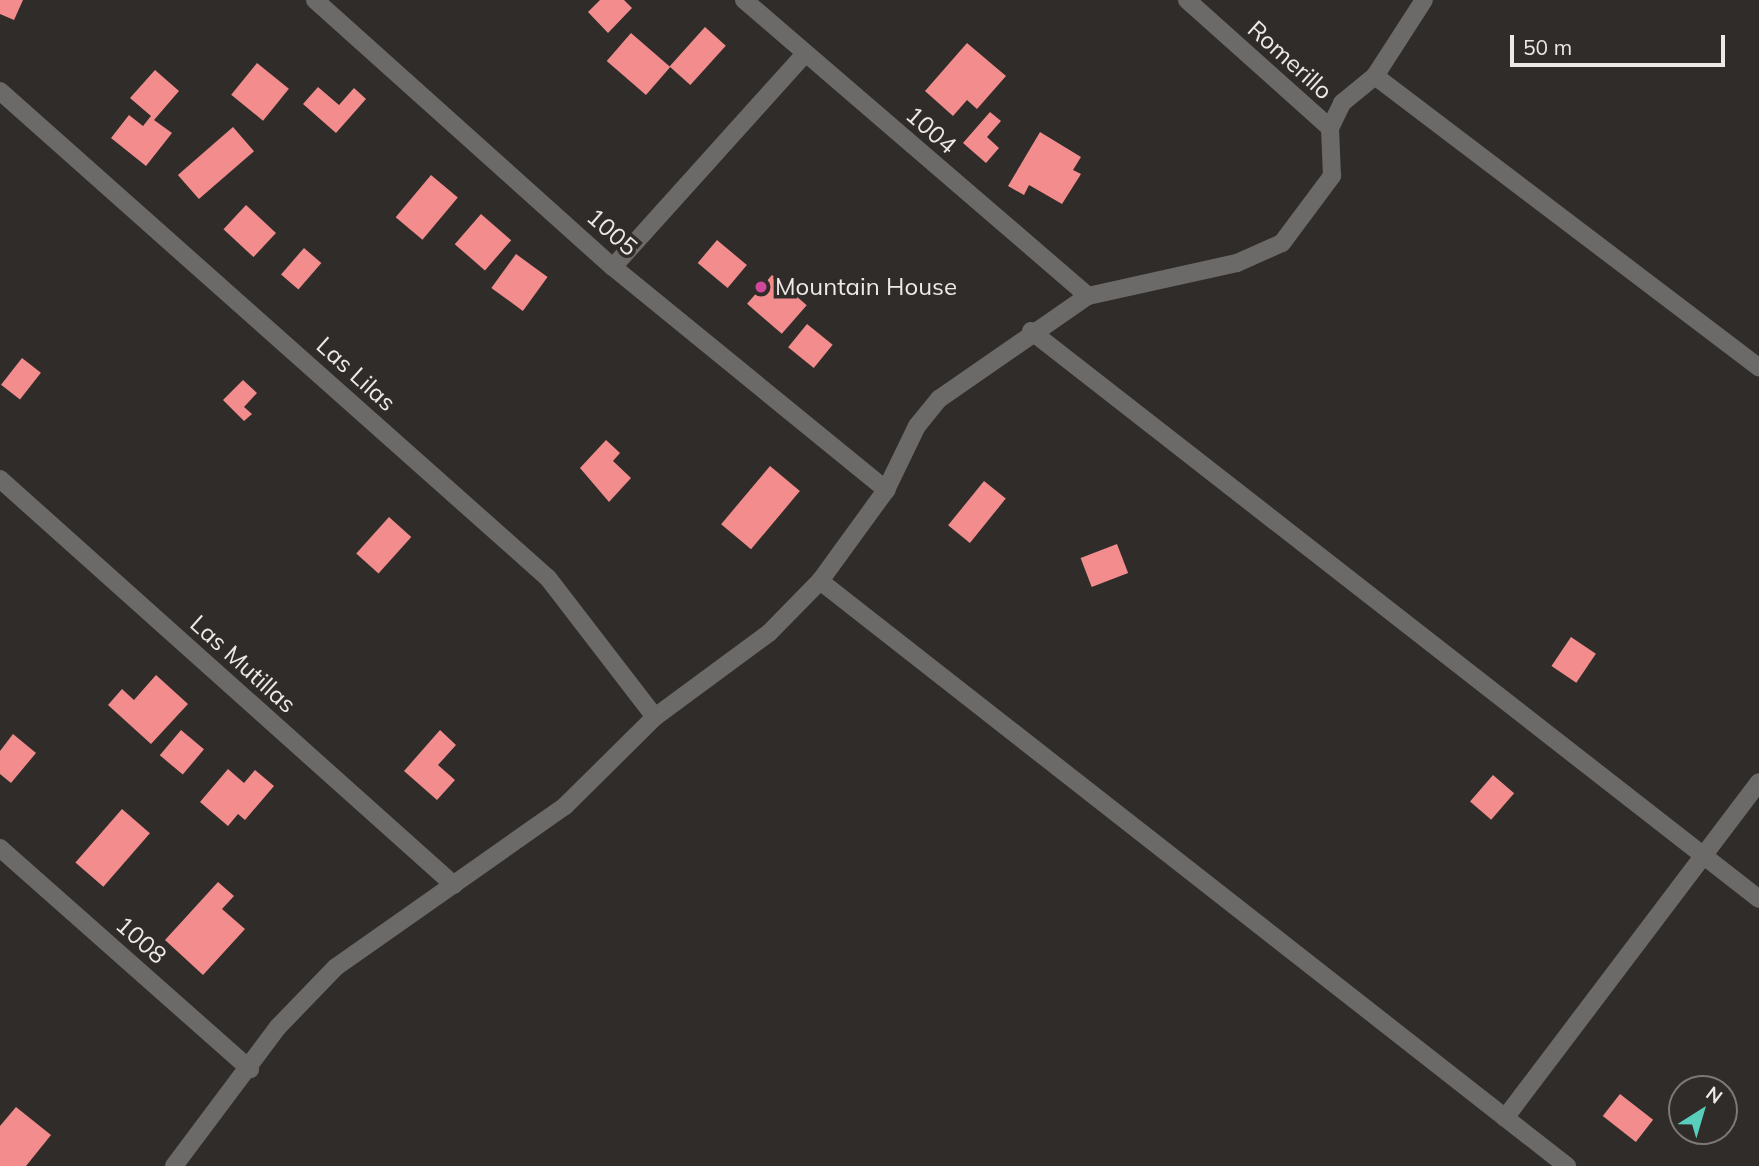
<!DOCTYPE html>
<style>
body{margin:0}
#map{position:relative;width:1759px;height:1166px;overflow:hidden;background:#302c29;font-family:Mulish,sans-serif}
div>[style]{position:absolute}
.building>*{inset:0;background:#f38d8d;transform-origin:0 0}
.minor>*{height:18px;margin:-9px;padding:0 9px;transform-origin:9px;border-radius:9px;background:#6b6a68}
.dots>*{width:19px;height:19px;translate:-50% -50%;box-sizing:border-box;border:4px solid #302c29;border-radius:50%}
span{translate:-50% -50%;white-space:nowrap;text-align:center;line-height:1.15;-webkit-text-stroke:7px #302c29;paint-order:stroke}
.street-label{font-size:24px;color:#ece9e7}
.poi-label{font-size:24px;color:#ece9e7}
.left{translate:0 -50%;text-align:left}
.north{position:absolute;left:1668px;top:1075px;width:70px;height:70px;box-sizing:border-box;background:#302c29;border:2px solid #7b7875;border-radius:50%;rotate:37deg;font-size:19px;font-weight:700;line-height:28px;text-align:center;color:#ece9e7}
.north::after{content:'';display:block;margin:auto;width:24px;height:32px;background:#5acebd;clip-path:polygon(50% 0,100% 100%,50% 72%,0 100%)}
.scale{position:absolute;left:1510px;top:35px;width:215px;height:32px;box-sizing:border-box;border:4px solid #ece9e7;border-top:0;padding-left:9px;font-size:21px;line-height:24px;white-space:nowrap;color:#ece9e7;-webkit-text-stroke:5px #302c29;paint-order:stroke}
</style>
<div id="map">
<div class="building">
<div style="clip-path:polygon(0 0,23px 0,14px 20px,0 14px)"></div>
<div style="clip-path:polygon(600px 0,624px 0,632px 8px,608px 33px,588px 12px)"></div>
<div style="left:705px;top:27px;width:28px;height:53px;rotate:42deg"></div>
<div style="left:631px;top:33px;width:52px;height:37px;rotate:41deg"></div>
<div style="clip-path:polygon(967px 43px,1006px 76px,977px 109px,967px 100px,953px 116px,925px 91px)"></div>
<div style="left:257px;top:63px;width:41px;height:41px;rotate:39deg"></div>
<div style="clip-path:polygon(155px 70px,179px 91px,154px 120px,172px 133px,146px 166px,111px 138px,129px 115px,143px 126px,151px 116px,130px 98px)"></div>
<div style="clip-path:polygon(318px 87px,339px 105px,354px 88px,366px 99px,336px 133px,303px 104px)"></div>
<div style="clip-path:polygon(990px 112px,1001px 121px,987px 137px,999px 148px,986px 163px,963px 143px)"></div>
<div style="left:233px;top:127px;width:32px;height:73px;rotate:49deg"></div>
<div style="clip-path:polygon(1040px 132px,1081px 157px,1073px 170px,1081px 174px,1062px 204px,1029px 185px,1024px 195px,1008px 186px)"></div>
<div style="left:431px;top:175px;width:35px;height:55px;rotate:40deg"></div>
<div style="left:246px;top:205px;width:41px;height:33px;rotate:43deg"></div>
<div style="left:481px;top:214px;width:40px;height:40px;rotate:41deg"></div>
<div style="left:717px;top:240px;width:39px;height:30px;rotate:40deg"></div>
<div style="left:304px;top:248px;width:23px;height:35px;rotate:41deg"></div>
<div style="left:516px;top:254px;width:39px;height:42px;rotate:36deg"></div>
<div style="left:772px;top:275px;width:46px;height:38px;rotate:41deg"></div>
<div style="left:807px;top:324px;width:33px;height:30px;rotate:39deg"></div>
<div style="left:22px;top:358px;width:24px;height:34px;rotate:38deg"></div>
<div style="clip-path:polygon(243px 380px,257px 393px,244px 407px,252px 414px,244px 421px,223px 400px)"></div>
<div style="clip-path:polygon(606px 440px,620px 453px,613px 461px,631px 478px,609px 502px,580px 468px)"></div>
<div style="left:770px;top:466px;width:39px;height:76px;rotate:40deg"></div>
<div style="left:984px;top:481px;width:28px;height:57px;rotate:39deg"></div>
<div style="left:389px;top:517px;width:30px;height:49px;rotate:42deg"></div>
<div style="left:1117px;top:544px;width:31px;height:39px;rotate:69deg"></div>
<div style="left:1571px;top:637px;width:30px;height:35px;rotate:34deg"></div>
<div style="clip-path:polygon(156px 675px,188px 704px,151px 744px,108px 705px,122px 689px,134px 700px)"></div>
<div style="left:181px;top:730px;width:30px;height:33px;rotate:40deg"></div>
<div style="clip-path:polygon(440px 730px,456px 745px,438px 765px,455px 780px,437px 800px,404px 771px)"></div>
<div style="clip-path:polygon(13px 734px,36px 753px,11px 783px,0 774px,0 751px)"></div>
<div style="clip-path:polygon(228px 769px,244px 783px,255px 770px,274px 786px,245px 820px,238px 814px,228px 826px,200px 802px)"></div>
<div style="left:1493px;top:775px;width:28px;height:35px;rotate:41deg"></div>
<div style="left:122px;top:809px;width:37px;height:71px;rotate:41deg"></div>
<div style="clip-path:polygon(218px 882px,234px 896px,222px 909px,245px 929px,203px 975px,165px 940px)"></div>
<div style="left:1620px;top:1094px;width:42px;height:28px;rotate:38deg"></div>
<div style="clip-path:polygon(16px 1107px,51px 1135px,26px 1166px,0 1166px,0 1126px)"></div>
</div>
<div class="minor">
<div style="left:315px;top:0;width:400px;rotate:41.9deg"></div>
<div style="left:613px;top:267px;width:353px;rotate:39.2deg"></div>
<div style="left:744px;top:0;width:454px;rotate:40.7deg"></div>
<div style="left:1187px;top:0;width:192px;rotate:41.8deg"></div>
<div style="left:1375px;top:76px;width:482px;rotate:37.2deg"></div>
<div style="left:0;top:91px;width:733px;rotate:41.63deg"></div>
<div style="left:548px;top:578px;width:175px;rotate:52.4deg"></div>
<div style="left:613px;top:267px;width:287px;rotate:-48deg"></div>
<div style="left:1031px;top:331px;width:923px;rotate:37.96deg"></div>
<div style="left:0;top:479px;width:609px;rotate:41.81deg"></div>
<div style="left:820px;top:581px;width:949px;rotate:38.07deg"></div>
<div style="left:0;top:848px;width:334px;rotate:41.5deg"></div>
<div style="left:1505px;top:1118px;width:421px;rotate:-52.9deg"></div>
<div style="left:174px;top:1166px;width:174px;rotate:-53.2deg"></div>
<div style="left:278px;top:1027px;width:83px;rotate:-46deg"></div>
<div style="left:336px;top:967px;width:280px;rotate:-35.1deg"></div>
<div style="left:565px;top:806px;width:127px;rotate:-44.7deg"></div>
<div style="left:655px;top:717px;width:142px;rotate:-36.4deg"></div>
<div style="left:769px;top:633px;width:73px;rotate:-45.6deg"></div>
<div style="left:820px;top:581px;width:112px;rotate:-54deg"></div>
<div style="left:886px;top:490px;width:71px;rotate:-64.2deg"></div>
<div style="left:917px;top:426px;width:35px;rotate:-51deg"></div>
<div style="left:939px;top:399px;width:181px;rotate:-34.7deg"></div>
<div style="left:1088px;top:296px;width:153px;rotate:-12.5deg"></div>
<div style="left:1237px;top:263px;width:49px;rotate:-24deg"></div>
<div style="left:1282px;top:243px;width:84px;rotate:-53.3deg"></div>
<div style="left:1332px;top:176px;width:48px;rotate:-92.4deg"></div>
<div style="left:1330px;top:128px;width:28px;rotate:-64deg"></div>
<div style="left:1342px;top:103px;width:43px;rotate:-39.3deg"></div>
<div style="left:1375px;top:76px;width:90px;rotate:-57.2deg"></div>
</div>
<div class="dots">
<div style="left:761px;top:287px;background:#d1479c"></div>
</div>
<div class="street-label">
<span style="left:1290px;top:60px;rotate:42deg">Romerillo</span>
<span style="left:931px;top:130px;rotate:41deg">1004</span>
<span style="left:612px;top:232px;rotate:41deg">1005</span>
<span style="left:356px;top:374px;rotate:42deg">Las Lilas</span>
<span style="left:243px;top:664px;rotate:42deg">Las Mutillas</span>
<span style="left:141px;top:940px;rotate:41deg">1008</span>
</div>
<div class="poi-label">
<span class="left" style="left:775px;top:287px">Mountain House</span>
</div>
<div class="north">N</div>
<div class="scale">50 m</div>
</div>
